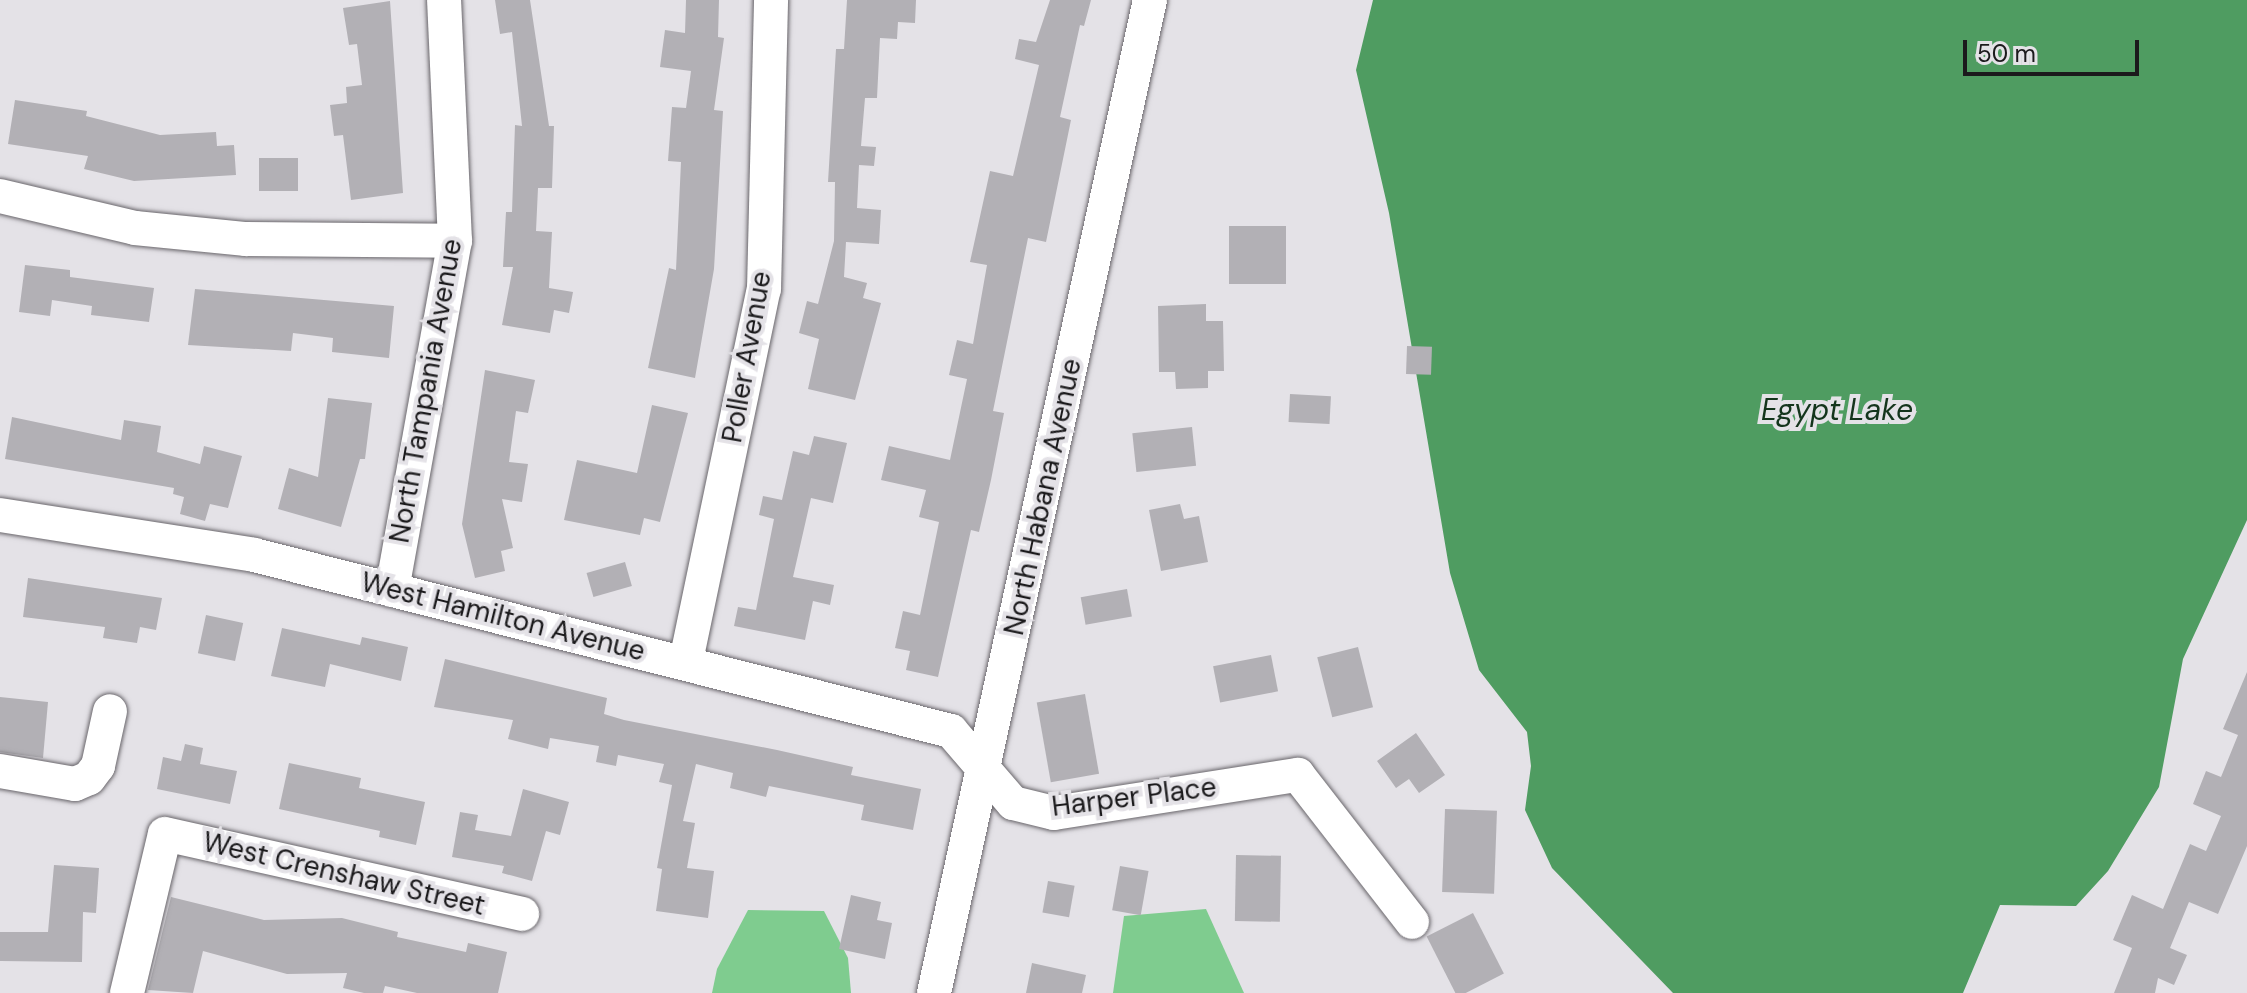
<!DOCTYPE html>
<style>
body{margin:0}
#map{position:relative;width:2247px;height:993px;overflow:hidden;background:#e4e2e7;font-family:"DM Sans",sans-serif}
div>[style]{position:absolute}
.green>*{inset:0;background:#7fcc8f}
.water>*{inset:0;background:#4f9c61}
.building>*{inset:0;background:#b2b0b5;transform-origin:0 0}
.roads{filter:drop-shadow(0 0 2px #69666b) drop-shadow(0 0 2px #69666b)}
.minor>*{height:34px;margin:-17px;padding:0 17px;transform-origin:17px;border-radius:17px;background:#fff}
span{translate:-50% -50%;white-space:nowrap;text-align:center;line-height:1.15;-webkit-text-stroke:8px #e4e2e7;paint-order:stroke}
.street-label{font-size:28px;color:#1b1a1c}
.water-label{font-size:30px;color:#14351c;font-style:italic}
.scale{position:absolute;left:1963px;top:40px;width:176px;height:36px;box-sizing:border-box;border:4px solid #1b1a1c;border-top:0;padding-left:10px;font-size:24px;line-height:28px;white-space:nowrap;color:#1b1a1c;-webkit-text-stroke:6px #e4e2e7;paint-order:stroke}
</style>
<div id="map">
<div class="green">
<div style="clip-path:polygon(1206px 909px,1244px 993px,1113px 993px,1124px 916px)"></div>
<div style="clip-path:polygon(748px 910px,824px 911px,848px 958px,851px 993px,712px 993px,717px 969px)"></div>
</div>
<div class="water">
<div style="clip-path:polygon(1373px 0,2247px 0,2247px 520px,2183px 659px,2159px 787px,2108px 871px,2076px 906px,2000px 905px,1963px 993px,1673px 993px,1552px 868px,1525px 810px,1531px 766px,1527px 732px,1479px 670px,1450px 573px,1389px 213px,1356px 70px)"></div>
</div>
<div class="building">
<div style="clip-path:polygon(495px 0,530px 0,549px 126px,554px 126px,552px 188px,538px 188px,536px 231px,552px 232px,549px 288px,573px 292px,569px 313px,554px 310px,550px 333px,502px 325px,513px 267px,503px 267px,506px 212px,512px 212px,515px 125px,522px 126px,512px 32px,500px 34px)"></div>
<div style="clip-path:polygon(686px 0,719px 0,718px 37px,724px 38px,714px 110px,723px 111px,714px 269px,695px 378px,648px 368px,669px 268px,676px 270px,681px 162px,668px 161px,672px 107px,686px 108px,691px 71px,660px 67px,665px 30px,685px 33px)"></div>
<div style="clip-path:polygon(847px 0,916px 0,915px 23px,898px 22px,897px 39px,880px 38px,877px 98px,865px 98px,861px 146px,876px 147px,874px 166px,859px 165px,857px 208px,881px 210px,879px 244px,846px 242px,844px 277px,867px 283px,863px 298px,881px 303px,855px 400px,808px 389px,819px 339px,799px 333px,807px 301px,818px 304px,834px 241px,835px 182px,828px 182px,836px 49px,844px 49px)"></div>
<div style="clip-path:polygon(1050px 0,1091px 0,1084px 26px,1080px 25px,1060px 117px,1071px 120px,1046px 242px,1028px 238px,993px 411px,1004px 413px,991px 480px,979px 532px,971px 530px,938px 677px,906px 670px,910px 651px,895px 648px,903px 611px,920px 615px,939px 522px,919px 517px,926px 490px,881px 480px,889px 446px,950px 460px,967px 379px,949px 375px,957px 340px,973px 344px,987px 265px,970px 262px,990px 171px,1013px 176px,1039px 65px,1015px 59px,1019px 39px,1036px 42px)"></div>
<div style="clip-path:polygon(390px 1px,403px 193px,351px 200px,343px 135px,334px 136px,330px 105px,347px 103px,346px 87px,362px 85px,357px 44px,349px 45px,343px 8px)"></div>
<div style="clip-path:polygon(15px 100px,87px 111px,86px 116px,160px 135px,216px 132px,217px 146px,234px 145px,236px 175px,134px 181px,84px 169px,88px 156px,8px 144px)"></div>
<div style="left:259px;top:158px;width:39px;height:33px"></div>
<div style="left:1229px;top:226px;width:57px;height:58px"></div>
<div style="clip-path:polygon(25px 265px,70px 270px,70px 277px,154px 288px,149px 322px,91px 315px,92px 306px,52px 300px,50px 316px,19px 312px)"></div>
<div style="clip-path:polygon(195px 289px,394px 306px,389px 358px,332px 352px,333px 338px,293px 333px,291px 351px,188px 345px)"></div>
<div style="clip-path:polygon(1206px 304px,1206px 321px,1223px 321px,1224px 371px,1208px 371px,1208px 388px,1176px 389px,1175px 372px,1159px 372px,1158px 306px)"></div>
<div style="left:1407px;top:346px;width:25px;height:28px;rotate:2deg"></div>
<div style="clip-path:polygon(485px 370px,535px 380px,528px 413px,516px 411px,509px 462px,528px 464px,522px 502px,502px 499px,513px 548px,501px 551px,505px 571px,475px 578px,462px 524px)"></div>
<div style="left:1290px;top:394px;width:41px;height:28px;rotate:3deg"></div>
<div style="clip-path:polygon(328px 398px,372px 403px,365px 459px,360px 459px,341px 527px,278px 509px,289px 468px,318px 477px)"></div>
<div style="clip-path:polygon(652px 405px,688px 413px,660px 522px,644px 518px,640px 535px,564px 520px,577px 460px,637px 473px)"></div>
<div style="clip-path:polygon(12px 417px,121px 440px,124px 420px,161px 426px,157px 452px,200px 464px,204px 446px,242px 456px,228px 508px,210px 504px,205px 521px,180px 514px,184px 497px,173px 494px,174px 488px,5px 459px)"></div>
<div style="left:1192px;top:427px;width:39px;height:60px;rotate:84deg"></div>
<div style="clip-path:polygon(814px 436px,847px 443px,833px 503px,811px 498px,793px 577px,834px 585px,830px 605px,813px 601px,805px 640px,734px 626px,738px 607px,756px 610px,774px 519px,759px 515px,763px 496px,782px 500px,793px 451px,809px 455px)"></div>
<div style="clip-path:polygon(1180px 504px,1184px 519px,1199px 516px,1208px 562px,1161px 571px,1149px 510px)"></div>
<div style="left:625px;top:562px;width:25px;height:40px;rotate:74deg"></div>
<div style="clip-path:polygon(28px 578px,162px 598px,156px 630px,140px 627px,137px 643px,103px 638px,105px 627px,23px 617px)"></div>
<div style="left:1127px;top:589px;width:28px;height:47px;rotate:80deg"></div>
<div style="left:206px;top:615px;width:38px;height:39px;rotate:12deg"></div>
<div style="clip-path:polygon(282px 628px,360px 645px,362px 637px,408px 647px,401px 681px,330px 664px,325px 687px,271px 676px)"></div>
<div style="left:1358px;top:647px;width:62px;height:42px;rotate:76deg"></div>
<div style="left:1271px;top:655px;width:37px;height:59px;rotate:79deg"></div>
<div style="clip-path:polygon(445px 659px,607px 698px,604px 714px,624px 720px,777px 750px,853px 767px,851px 775px,921px 789px,913px 830px,861px 820px,864px 805px,769px 786px,766px 797px,730px 788px,733px 773px,696px 764px,683px 821px,695px 823px,687px 868px,714px 871px,708px 918px,656px 911px,662px 869px,657px 868px,672px 785px,659px 782px,664px 764px,618px 755px,616px 766px,596px 762px,599px 746px,550px 738px,548px 749px,508px 739px,513px 720px,434px 707px)"></div>
<div style="clip-path:polygon(2247px 672px,2247px 846px,2218px 914px,2189px 902px,2170px 948px,2187px 955px,2174px 985px,2158px 978px,2155px 993px,2114px 993px,2132px 948px,2113px 940px,2132px 895px,2163px 909px,2190px 844px,2206px 851px,2221px 816px,2193px 804px,2206px 771px,2221px 777px,2238px 735px,2223px 729px)"></div>
<div style="left:1085px;top:694px;width:81px;height:49px;rotate:80deg"></div>
<div style="clip-path:polygon(0 697px,48px 702px,43px 758px,0 752px)"></div>
<div style="clip-path:polygon(1416px 733px,1445px 775px,1419px 793px,1409px 779px,1396px 788px,1377px 761px)"></div>
<div style="clip-path:polygon(185px 744px,203px 748px,200px 764px,237px 771px,230px 804px,157px 789px,163px 757px,181px 761px)"></div>
<div style="clip-path:polygon(289px 763px,361px 778px,359px 788px,425px 802px,416px 845px,379px 837px,380px 831px,279px 809px)"></div>
<div style="clip-path:polygon(523px 789px,569px 802px,560px 835px,546px 831px,532px 881px,502px 873px,504px 866px,452px 857px,460px 812px,478px 815px,475px 830px,511px 836px)"></div>
<div style="left:1445px;top:809px;width:52px;height:83px;rotate:2deg"></div>
<div style="left:1236px;top:855px;width:45px;height:66px;rotate:1deg"></div>
<div style="clip-path:polygon(54px 865px,99px 868px,96px 913px,83px 912px,82px 962px,0 961px,0 932px,48px 932px)"></div>
<div style="left:1120px;top:866px;width:29px;height:45px;rotate:10deg"></div>
<div style="left:1048px;top:881px;width:27px;height:32px;rotate:10deg"></div>
<div style="clip-path:polygon(851px 895px,881px 902px,877px 920px,892px 923px,885px 959px,839px 949px)"></div>
<div style="clip-path:polygon(171px 897px,264px 920px,342px 918px,398px 932px,397px 937px,466px 952px,468px 943px,507px 952px,498px 993px,417px 993px,385px 986px,383px 993px,364px 993px,343px 988px,347px 973px,287px 974px,203px 951px,193px 993px,148px 990px)"></div>
<div style="left:1473px;top:913px;width:68px;height:52px;rotate:63deg"></div>
<div style="clip-path:polygon(1032px 963px,1086px 975px,1082px 993px,1026px 993px)"></div>
</div>
<div class="roads">
<div class="minor">
<div style="left:0;top:196px;width:139px;rotate:13.3deg"></div>
<div style="left:135px;top:228px;width:112px;rotate:5.7deg"></div>
<div style="left:246px;top:239px;width:209px;rotate:0.5deg"></div>
<div style="left:0;top:515px;width:257px;rotate:8.9deg"></div>
<div style="left:254px;top:555px;width:719px;rotate:14.17deg"></div>
<div style="left:951px;top:731px;width:95px;rotate:49.3deg"></div>
<div style="left:1013px;top:803px;width:42px;rotate:13.7deg"></div>
<div style="left:1054px;top:813px;width:247px;rotate:-8.9deg"></div>
<div style="left:1298px;top:775px;width:186px;rotate:52.2deg"></div>
<div style="left:392px;top:590px;width:355px;rotate:-79.8deg"></div>
<div style="left:455px;top:241px;width:241px;rotate:-92.6deg"></div>
<div style="left:686px;top:661px;width:380px;rotate:-78.2deg"></div>
<div style="left:764px;top:289px;width:289px;rotate:-88.6deg"></div>
<div style="left:0;top:771px;width:76px;rotate:9.8deg"></div>
<div style="left:75px;top:784px;width:15px;rotate:-23deg"></div>
<div style="left:89px;top:778px;width:15px;rotate:-53deg"></div>
<div style="left:98px;top:766px;width:56px;rotate:-77.7deg"></div>
<div style="left:127px;top:993px;width:163px;rotate:-76.6deg"></div>
<div style="left:165px;top:834px;width:366px;rotate:12.6deg"></div>
<div style="left:934px;top:993px;width:1016px;rotate:-77.73deg"></div>
</div>
</div>
<div class="street-label">
<span style="left:747px;top:357px;rotate:-80deg">Poller Avenue</span>
<span style="left:426px;top:391px;rotate:-80deg">North Tampania Avenue</span>
<span style="left:1043px;top:497px;rotate:-78deg">North Habana Avenue</span>
<span style="left:503px;top:617px;rotate:14deg">West Hamilton Avenue</span>
<span style="left:1134px;top:797px;rotate:-7deg">Harper Place</span>
<span style="left:344px;top:874px;rotate:13deg">West Crenshaw Street</span>
</div>
<div class="water-label">
<span style="left:1837px;top:410px">Egypt Lake</span>
</div>
<div class="scale">50 m</div>
</div>
